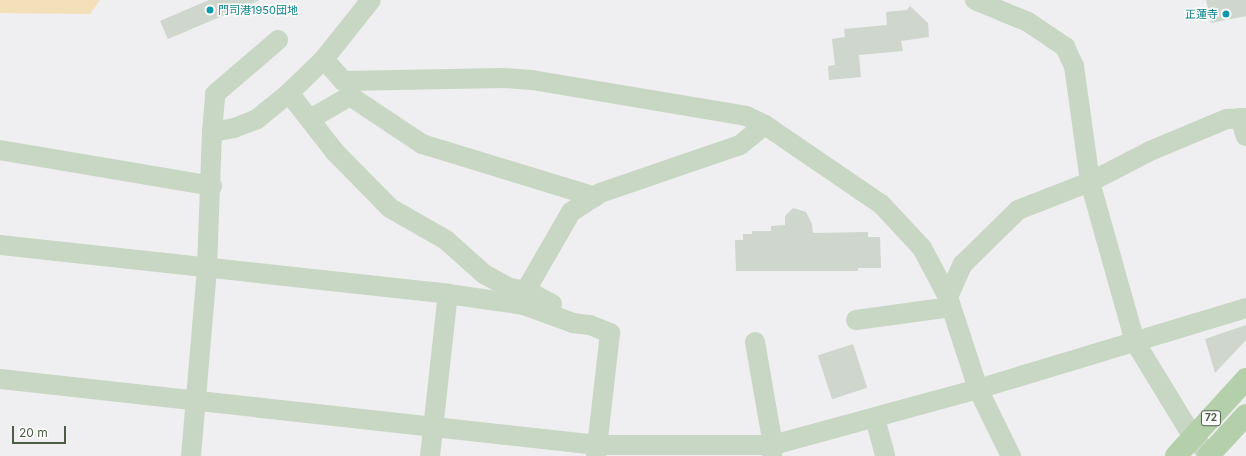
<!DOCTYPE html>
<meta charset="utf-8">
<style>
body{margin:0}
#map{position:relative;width:1246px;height:456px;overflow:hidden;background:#efeef1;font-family:Inter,"Noto Sans JP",sans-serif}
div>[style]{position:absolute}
.green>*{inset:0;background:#f3dfb8}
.building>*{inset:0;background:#ced6cd;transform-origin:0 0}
.minor>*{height:20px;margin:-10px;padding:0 10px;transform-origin:10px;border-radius:10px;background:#c8d7c3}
.major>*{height:22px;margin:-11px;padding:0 11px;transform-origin:11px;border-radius:11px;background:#b3d0ab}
.dots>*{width:11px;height:11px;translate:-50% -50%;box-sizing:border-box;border:2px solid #fff;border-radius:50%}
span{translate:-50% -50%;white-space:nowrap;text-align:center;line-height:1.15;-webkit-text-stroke:3px #fff;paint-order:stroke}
.shield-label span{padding:1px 3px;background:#fff;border:1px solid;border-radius:3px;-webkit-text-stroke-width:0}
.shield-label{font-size:10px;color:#4b5d44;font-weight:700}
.culture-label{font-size:11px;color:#0d838f}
.left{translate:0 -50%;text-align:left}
.right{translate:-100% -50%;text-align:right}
.scale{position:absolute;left:12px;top:426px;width:54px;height:18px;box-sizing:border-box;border:2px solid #4b5d44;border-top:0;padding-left:5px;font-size:12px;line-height:14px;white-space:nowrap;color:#4b5d44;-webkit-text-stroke:3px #fff;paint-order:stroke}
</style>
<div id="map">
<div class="green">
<div style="clip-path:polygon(0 0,100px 0,90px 14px,0 13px)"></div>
</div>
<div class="building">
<div style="clip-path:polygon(209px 0,260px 0,168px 39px,160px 21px)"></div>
<div style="clip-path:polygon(1206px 0,1246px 0,1246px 16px,1211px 23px)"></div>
<div style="clip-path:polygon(910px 6px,928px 23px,929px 37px,901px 41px,903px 51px,859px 55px,861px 77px,829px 80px,828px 66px,835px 65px,832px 39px,845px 37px,844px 29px,887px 25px,886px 12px,907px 10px)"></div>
<div style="clip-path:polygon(793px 208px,806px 212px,812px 224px,813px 233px,868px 232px,868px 237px,880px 237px,881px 268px,858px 268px,858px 271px,736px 271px,735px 240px,743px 240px,743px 234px,752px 234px,752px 231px,771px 231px,771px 226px,785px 225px,785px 216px)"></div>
<div style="clip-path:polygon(1246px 325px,1246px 340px,1215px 373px,1205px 339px)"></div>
<div style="left:853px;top:344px;width:46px;height:37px;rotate:72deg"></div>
</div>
<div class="minor">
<div style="left:975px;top:0;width:57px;rotate:22.5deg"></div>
<div style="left:1028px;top:22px;width:45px;rotate:34deg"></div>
<div style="left:1065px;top:47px;width:21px;rotate:65deg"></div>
<div style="left:1074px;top:66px;width:117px;rotate:82.1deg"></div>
<div style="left:1090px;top:182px;width:166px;rotate:74.3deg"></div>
<div style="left:1135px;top:342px;width:111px;rotate:58.6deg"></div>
<div style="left:1193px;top:437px;width:24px;rotate:48deg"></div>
<div style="left:324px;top:59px;width:29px;rotate:49deg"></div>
<div style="left:343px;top:81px;width:160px;rotate:-1.1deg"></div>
<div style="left:503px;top:78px;width:29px;rotate:4deg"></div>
<div style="left:532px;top:80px;width:217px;rotate:9.5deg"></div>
<div style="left:746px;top:116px;width:21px;rotate:25deg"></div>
<div style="left:765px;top:125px;width:140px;rotate:34.3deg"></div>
<div style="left:881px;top:204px;width:60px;rotate:47deg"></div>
<div style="left:922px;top:248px;width:55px;rotate:62deg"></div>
<div style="left:948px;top:297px;width:97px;rotate:71.9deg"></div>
<div style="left:978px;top:389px;width:75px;rotate:63.8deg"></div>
<div style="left:289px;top:93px;width:75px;rotate:52.1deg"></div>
<div style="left:335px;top:152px;width:78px;rotate:45.5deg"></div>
<div style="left:390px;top:208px;width:64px;rotate:29.7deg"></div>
<div style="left:446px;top:240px;width:51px;rotate:41.8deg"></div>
<div style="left:484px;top:274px;width:29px;rotate:29deg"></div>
<div style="left:509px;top:288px;width:18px;rotate:9deg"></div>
<div style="left:1240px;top:118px;width:19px;rotate:72deg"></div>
<div style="left:310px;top:119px;width:46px;rotate:-29.9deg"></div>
<div style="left:350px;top:96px;width:87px;rotate:33.7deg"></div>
<div style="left:422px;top:144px;width:181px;rotate:17deg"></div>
<div style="left:212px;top:132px;width:38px;rotate:-85deg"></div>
<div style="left:215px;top:94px;width:83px;rotate:-40.6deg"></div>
<div style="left:0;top:150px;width:215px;rotate:9.6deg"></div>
<div style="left:0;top:245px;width:451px;rotate:6.2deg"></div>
<div style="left:448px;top:294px;width:77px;rotate:8.2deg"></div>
<div style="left:524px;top:305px;width:52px;rotate:20.2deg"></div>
<div style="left:573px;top:323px;width:17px;rotate:7deg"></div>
<div style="left:590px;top:325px;width:22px;rotate:22deg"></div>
<div style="left:610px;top:333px;width:124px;rotate:96.5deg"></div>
<div style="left:948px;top:297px;width:36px;rotate:-66deg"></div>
<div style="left:963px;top:264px;width:77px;rotate:-44.5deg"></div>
<div style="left:1018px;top:210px;width:77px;rotate:-21.3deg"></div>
<div style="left:1090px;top:182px;width:68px;rotate:-27.3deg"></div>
<div style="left:1150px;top:151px;width:83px;rotate:-22.6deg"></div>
<div style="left:1227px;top:119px;width:19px;rotate:-3deg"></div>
<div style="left:552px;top:304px;width:30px;rotate:-152deg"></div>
<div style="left:526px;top:290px;width:90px;rotate:-60deg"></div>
<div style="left:571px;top:212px;width:35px;rotate:-33deg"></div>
<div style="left:600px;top:193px;width:148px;rotate:-18.9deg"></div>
<div style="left:740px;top:145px;width:32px;rotate:-39deg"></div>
<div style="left:856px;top:320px;width:96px;rotate:-7.8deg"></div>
<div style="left:755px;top:342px;width:105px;rotate:80.1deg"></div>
<div style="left:773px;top:445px;width:11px;rotate:95deg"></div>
<div style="left:0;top:379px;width:601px;rotate:6.31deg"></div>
<div style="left:597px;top:445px;width:176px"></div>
<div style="left:773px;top:445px;width:213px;rotate:-15.3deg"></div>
<div style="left:978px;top:389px;width:280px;rotate:-16.8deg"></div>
<div style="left:875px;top:418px;width:39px;rotate:75deg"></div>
<div style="left:191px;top:456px;width:189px;rotate:-85.1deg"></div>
<div style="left:207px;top:268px;width:136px;rotate:-87.9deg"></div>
<div style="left:212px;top:132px;width:22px;rotate:-10deg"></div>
<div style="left:234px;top:128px;width:25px;rotate:-21deg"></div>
<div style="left:257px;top:119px;width:41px;rotate:-39.1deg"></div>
<div style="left:289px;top:93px;width:49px;rotate:-44.2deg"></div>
<div style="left:324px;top:59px;width:75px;rotate:-51.5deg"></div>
<div style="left:430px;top:456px;width:163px;rotate:-83.7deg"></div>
</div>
<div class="major">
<div style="left:1176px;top:456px;width:104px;rotate:-47.7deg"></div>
<div style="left:1208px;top:456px;width:56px;rotate:-47.2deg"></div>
</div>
<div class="dots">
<div style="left:210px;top:10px;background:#0f9aa8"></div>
<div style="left:1226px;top:14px;background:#0f9aa8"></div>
</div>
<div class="shield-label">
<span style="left:1211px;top:418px">72</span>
</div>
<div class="culture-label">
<span class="left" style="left:218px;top:10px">門司港1950団地</span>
<span class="right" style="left:1218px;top:14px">正蓮寺</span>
</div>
<div class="scale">20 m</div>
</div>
